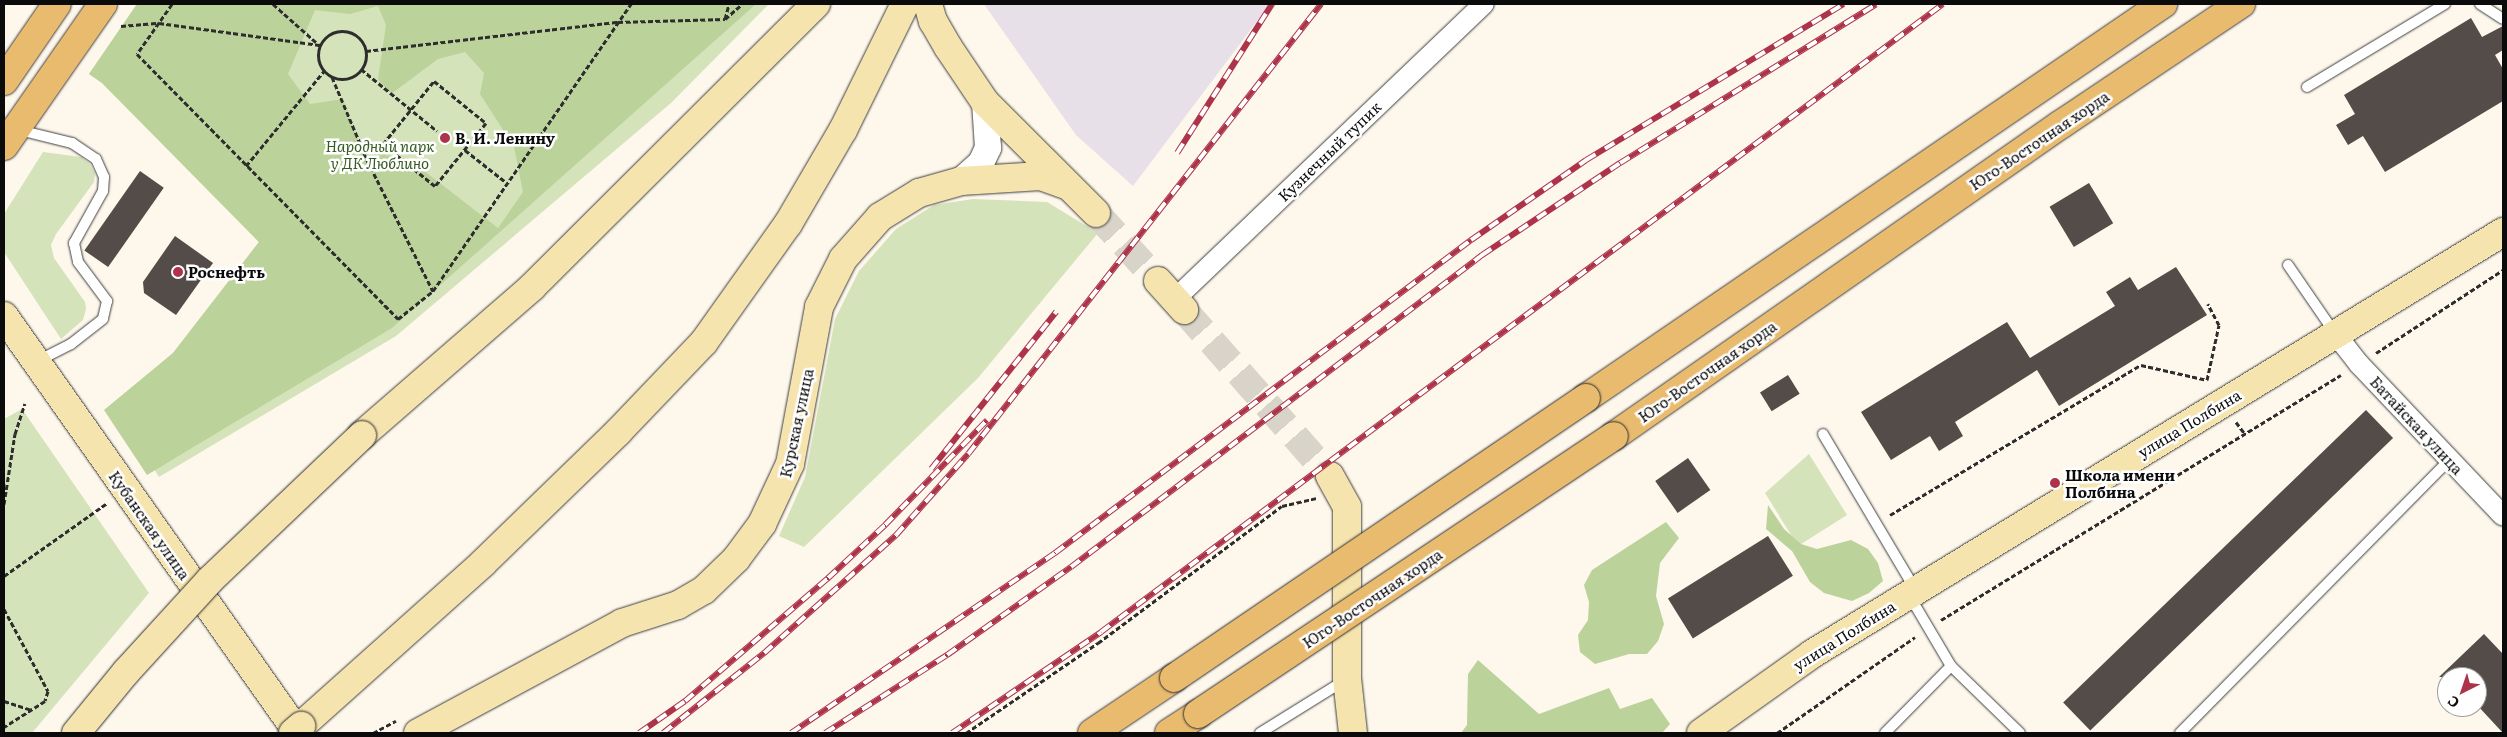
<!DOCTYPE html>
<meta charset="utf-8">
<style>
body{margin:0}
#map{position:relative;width:2507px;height:737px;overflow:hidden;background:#fdf7ec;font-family:Literata,serif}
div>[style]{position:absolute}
.industrial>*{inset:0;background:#e7e0e9}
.green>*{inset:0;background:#d5e3ba}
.forest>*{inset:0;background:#bbd29b}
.building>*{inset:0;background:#534c49;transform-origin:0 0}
.secondary-tunnel>*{height:28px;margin-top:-14px;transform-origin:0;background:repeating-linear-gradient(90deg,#d9d4ca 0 28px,transparent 0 42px)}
.path>*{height:3px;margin-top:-1.5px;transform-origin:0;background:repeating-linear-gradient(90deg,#2d2d2d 0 5px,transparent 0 7.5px)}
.path>.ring{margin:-1.5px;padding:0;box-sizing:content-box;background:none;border:3px solid #2d2d2d;border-radius:50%}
.roads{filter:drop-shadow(0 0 1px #3e3e3e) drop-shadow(0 0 1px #3e3e3e)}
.service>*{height:10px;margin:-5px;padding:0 5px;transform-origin:5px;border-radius:5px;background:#fff}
.minor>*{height:20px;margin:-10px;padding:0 10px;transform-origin:10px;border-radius:10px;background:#fff}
.tertiary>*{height:26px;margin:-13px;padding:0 13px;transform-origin:13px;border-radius:13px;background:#fff}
.secondary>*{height:28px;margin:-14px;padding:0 14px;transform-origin:14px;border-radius:14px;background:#f6e4ae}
.primary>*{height:28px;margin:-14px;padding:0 14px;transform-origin:14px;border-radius:14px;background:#e9bb6f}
.rail>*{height:5.5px;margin-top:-2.75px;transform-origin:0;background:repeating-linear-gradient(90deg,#fff 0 11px,#ac3349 0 22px);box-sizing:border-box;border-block:1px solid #ac3349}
.bridges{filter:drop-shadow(0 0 1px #2d2d2d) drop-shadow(0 0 1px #2d2d2d)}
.secondary-bridge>*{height:28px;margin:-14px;padding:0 14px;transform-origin:14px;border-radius:14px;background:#f6e4ae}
.primary-bridge>*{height:28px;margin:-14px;padding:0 14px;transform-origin:14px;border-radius:14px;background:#e9bb6f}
.dots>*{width:14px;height:14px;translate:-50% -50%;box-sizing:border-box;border:2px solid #fff;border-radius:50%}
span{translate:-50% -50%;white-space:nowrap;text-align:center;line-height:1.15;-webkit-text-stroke:5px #fff;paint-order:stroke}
.poi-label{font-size:15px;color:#0b0b0b;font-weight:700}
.left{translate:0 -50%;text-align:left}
.street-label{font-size:15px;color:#0b0b0b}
.park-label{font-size:15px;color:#375b23;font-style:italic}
.frame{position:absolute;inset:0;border:5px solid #0b0b0b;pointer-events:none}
.north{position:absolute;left:2437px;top:667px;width:50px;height:50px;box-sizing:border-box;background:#fff;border:1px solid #9d9d9d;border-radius:50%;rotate:221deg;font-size:14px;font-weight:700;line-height:20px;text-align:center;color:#0b0b0b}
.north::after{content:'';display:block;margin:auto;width:18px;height:22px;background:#ac3349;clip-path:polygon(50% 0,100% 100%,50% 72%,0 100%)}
</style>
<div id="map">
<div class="industrial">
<div style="clip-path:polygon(984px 4px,1270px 4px,1133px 186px,1076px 135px)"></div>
</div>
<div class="green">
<div style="clip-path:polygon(137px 4px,769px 4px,671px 103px,396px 336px,159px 477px,113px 405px,173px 353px,259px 242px,102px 83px,89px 74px)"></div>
<div style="clip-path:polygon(43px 152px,81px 157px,90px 164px,95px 174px,94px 182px,56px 234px,51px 245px,54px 258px,85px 302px,86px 309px,83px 320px,61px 339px,4px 252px,4px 214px)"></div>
<div style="clip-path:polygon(973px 199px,1047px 202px,1098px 233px,978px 378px,804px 547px,779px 536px,805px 477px,835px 319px,859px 271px,896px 229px,934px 205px)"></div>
<div style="clip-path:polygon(22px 409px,149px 593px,32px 733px,4px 733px,4px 419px)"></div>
<div style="clip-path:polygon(1809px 454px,1847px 515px,1798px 546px,1765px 493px)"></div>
</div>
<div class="forest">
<div style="clip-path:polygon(evenodd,137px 4px,756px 4px,392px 328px,147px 475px,104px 410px,173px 353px,259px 242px,102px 83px,89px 74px,137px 4px,378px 6px,386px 25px,378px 79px,391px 94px,438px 59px,465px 52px,484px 73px,480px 94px,514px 147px,523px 192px,498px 228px,410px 160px,362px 150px,343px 99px,310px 104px,288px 74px,315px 10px,350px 14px,378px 6px)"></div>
<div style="clip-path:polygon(1768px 505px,1784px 529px,1801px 544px,1817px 549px,1851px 540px,1868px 549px,1878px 563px,1883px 581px,1869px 593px,1852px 601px,1824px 593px,1810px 582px,1792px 551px,1766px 529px)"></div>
<div style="clip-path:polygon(1666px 522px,1679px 538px,1660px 563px,1656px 596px,1664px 624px,1658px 641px,1647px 654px,1629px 654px,1595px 664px,1580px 652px,1578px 635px,1588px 620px,1589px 602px,1584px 585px,1592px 570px)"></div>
<div style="clip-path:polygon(1478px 660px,1539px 714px,1609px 688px,1620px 709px,1652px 698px,1670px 724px,1662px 733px,1461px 733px,1467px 725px,1468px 674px)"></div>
</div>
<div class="building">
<div style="clip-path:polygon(2471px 18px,2482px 37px,2503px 26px,2503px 50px,2495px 55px,2503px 69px,2503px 101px,2385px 172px,2363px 136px,2348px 145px,2336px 125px,2355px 114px,2344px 95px)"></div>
<div style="left:140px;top:171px;width:29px;height:97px;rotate:35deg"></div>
<div style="left:2089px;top:183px;width:47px;height:46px;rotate:59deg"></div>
<div style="clip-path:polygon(175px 236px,213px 263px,176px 315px,144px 293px,143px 282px)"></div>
<div style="clip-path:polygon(2176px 267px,2207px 315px,2059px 406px,2037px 370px,1955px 422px,1963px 436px,1939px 451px,1930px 436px,1891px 460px,1861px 412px,2007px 322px,2030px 358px,2115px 306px,2106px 292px,2130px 277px,2138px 290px)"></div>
<div style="left:1788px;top:375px;width:22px;height:33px;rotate:58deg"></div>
<div style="left:2366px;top:410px;width:39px;height:421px;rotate:46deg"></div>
<div style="left:1688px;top:458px;width:39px;height:40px;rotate:55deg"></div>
<div style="left:1768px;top:536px;width:47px;height:118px;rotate:58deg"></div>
<div style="clip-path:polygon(2484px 634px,2503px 654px,2503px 733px,2477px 705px,2477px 677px,2439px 677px)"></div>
</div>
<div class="secondary-tunnel">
<div style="left:1096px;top:213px;width:92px;rotate:47.6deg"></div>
<div style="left:1184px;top:310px;width:221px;rotate:48.7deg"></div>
</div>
<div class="path">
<div style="left:172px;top:4px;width:61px;rotate:125deg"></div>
<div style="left:137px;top:54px;width:372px;rotate:45.4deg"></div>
<div style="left:398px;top:319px;width:45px;rotate:-38.7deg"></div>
<div style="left:433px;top:291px;width:349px;rotate:-55.4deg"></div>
<div style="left:273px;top:4px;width:62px;rotate:41.7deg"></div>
<div style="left:725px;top:19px;width:16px;rotate:-75deg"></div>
<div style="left:121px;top:26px;width:38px;rotate:-5deg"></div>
<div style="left:159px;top:23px;width:162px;rotate:7.8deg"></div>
<div class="ring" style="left:318px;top:31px;width:45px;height:45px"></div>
<div style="left:366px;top:51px;width:254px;rotate:-6.6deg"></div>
<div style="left:618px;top:22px;width:107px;rotate:-1.6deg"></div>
<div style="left:725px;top:19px;width:23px;rotate:-41deg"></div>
<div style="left:361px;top:69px;width:98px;rotate:39.2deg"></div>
<div style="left:332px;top:77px;width:90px;rotate:67.1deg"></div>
<div style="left:367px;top:160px;width:147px;rotate:63.3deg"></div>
<div style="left:434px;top:81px;width:67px;rotate:38.9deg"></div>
<div style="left:486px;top:123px;width:81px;rotate:129deg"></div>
<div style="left:435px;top:186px;width:67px;rotate:-141.1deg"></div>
<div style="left:383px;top:144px;width:81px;rotate:-51deg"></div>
<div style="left:465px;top:150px;width:53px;rotate:38.2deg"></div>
<div style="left:246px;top:166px;width:123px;rotate:-50.6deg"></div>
<div style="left:2376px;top:353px;width:152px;rotate:-33.2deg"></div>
<div style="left:2207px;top:380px;width:56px;rotate:-77.7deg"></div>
<div style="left:2219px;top:325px;width:24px;rotate:-118deg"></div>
<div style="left:2236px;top:422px;width:15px;rotate:53deg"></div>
<div style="left:4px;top:504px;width:71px;rotate:-81.1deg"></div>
<div style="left:15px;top:434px;width:32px;rotate:-72deg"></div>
<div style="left:1890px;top:515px;width:292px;rotate:-30.9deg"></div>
<div style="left:2141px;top:365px;width:68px;rotate:12.8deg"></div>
<div style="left:4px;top:576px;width:126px;rotate:-35.3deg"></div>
<div style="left:4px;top:609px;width:93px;rotate:61.8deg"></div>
<div style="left:48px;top:691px;width:10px;rotate:107deg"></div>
<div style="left:45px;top:701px;width:49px;rotate:147.6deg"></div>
<div style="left:1941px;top:620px;width:469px;rotate:-31.5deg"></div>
<div style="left:4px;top:701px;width:28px;rotate:18deg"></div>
<div style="left:373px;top:733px;width:26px;rotate:-28deg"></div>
<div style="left:966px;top:733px;width:160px;rotate:-34.3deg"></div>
<div style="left:1098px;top:643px;width:229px;rotate:-36.7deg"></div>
<div style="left:1282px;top:506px;width:35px;rotate:-13deg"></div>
<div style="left:1777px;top:733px;width:168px;rotate:-34.8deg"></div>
</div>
<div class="roads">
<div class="service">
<div style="left:2480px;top:4px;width:27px;rotate:33deg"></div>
<div style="left:2307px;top:87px;width:161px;rotate:-31deg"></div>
<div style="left:19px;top:130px;width:55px;rotate:13.8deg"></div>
<div style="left:72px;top:143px;width:29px;rotate:34deg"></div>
<div style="left:96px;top:159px;width:20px;rotate:66deg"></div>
<div style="left:104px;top:177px;width:14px;rotate:94deg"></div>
<div style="left:103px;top:191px;width:60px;rotate:119.1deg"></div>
<div style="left:74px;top:243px;width:19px;rotate:78deg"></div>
<div style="left:78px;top:262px;width:49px;rotate:53.4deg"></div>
<div style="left:107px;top:301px;width:18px;rotate:103deg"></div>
<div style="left:103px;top:319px;width:41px;rotate:142deg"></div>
<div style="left:71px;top:344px;width:37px;rotate:153deg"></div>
<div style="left:2288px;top:265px;width:81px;rotate:55.5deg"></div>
<div style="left:1823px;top:434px;width:180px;rotate:59.3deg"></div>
<div style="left:1909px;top:595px;width:82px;rotate:59.4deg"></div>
<div style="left:1951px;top:666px;width:96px;rotate:44.2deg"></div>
<div style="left:1260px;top:733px;width:100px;rotate:-31.9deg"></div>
<div style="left:1885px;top:733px;width:94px;rotate:-45.4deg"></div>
<div style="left:2180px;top:733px;width:383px;rotate:-45.4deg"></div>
</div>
<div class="minor">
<div style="left:1175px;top:299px;width:427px;rotate:-43.7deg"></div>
<div style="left:2334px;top:332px;width:41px;rotate:52deg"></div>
<div style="left:2359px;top:364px;width:209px;rotate:46.5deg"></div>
</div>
<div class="tertiary">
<div style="left:961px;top:181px;width:27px;rotate:-42deg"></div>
<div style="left:981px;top:163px;width:17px;rotate:-65deg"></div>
<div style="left:988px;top:148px;width:46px;rotate:-93.7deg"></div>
</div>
<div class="secondary">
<div style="left:928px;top:4px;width:18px;rotate:74deg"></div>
<div style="left:933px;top:21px;width:30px;rotate:60deg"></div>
<div style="left:948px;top:47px;width:66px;rotate:56.1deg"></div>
<div style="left:985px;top:102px;width:157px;rotate:45deg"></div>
<div style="left:1158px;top:281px;width:39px;rotate:48deg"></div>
<div style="left:4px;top:316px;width:510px;rotate:54.81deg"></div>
<div style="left:362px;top:435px;width:225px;rotate:-41deg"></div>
<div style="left:532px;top:287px;width:401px;rotate:-44.9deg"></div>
<div style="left:1330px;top:476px;width:35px;rotate:61deg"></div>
<div style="left:1347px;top:507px;width:171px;rotate:90deg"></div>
<div style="left:1347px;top:678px;width:55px;rotate:83.8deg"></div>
<div style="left:301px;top:726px;width:244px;rotate:-41.8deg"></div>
<div style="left:483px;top:563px;width:188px;rotate:-44.1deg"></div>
<div style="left:618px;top:432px;width:124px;rotate:-46.3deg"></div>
<div style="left:704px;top:342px;width:145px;rotate:-54.6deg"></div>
<div style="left:788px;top:224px;width:109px;rotate:-59.7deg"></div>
<div style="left:843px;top:130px;width:140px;rotate:-63.8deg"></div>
<div style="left:418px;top:733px;width:232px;rotate:-28.3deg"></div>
<div style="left:622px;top:623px;width:59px;rotate:-17.8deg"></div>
<div style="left:678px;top:605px;width:30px;rotate:-30deg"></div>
<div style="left:704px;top:590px;width:45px;rotate:-44.1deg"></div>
<div style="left:736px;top:559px;width:44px;rotate:-53.4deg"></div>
<div style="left:762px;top:524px;width:66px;rotate:-65deg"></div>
<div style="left:790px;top:464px;width:160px;rotate:-79.5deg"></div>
<div style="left:819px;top:307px;width:54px;rotate:-63.4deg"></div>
<div style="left:843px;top:259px;width:56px;rotate:-48.6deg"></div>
<div style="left:880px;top:217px;width:46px;rotate:-31.6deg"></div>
<div style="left:919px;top:193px;width:44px;rotate:-15.9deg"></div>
<div style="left:961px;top:181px;width:80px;rotate:-3.6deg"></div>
<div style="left:1041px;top:176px;width:29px;rotate:20deg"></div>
<div style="left:1701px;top:733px;width:136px;rotate:-35.4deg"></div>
<div style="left:1812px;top:654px;width:810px;rotate:-31.41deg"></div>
</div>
<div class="primary">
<div style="left:4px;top:81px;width:93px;rotate:-55.5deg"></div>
<div style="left:4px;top:146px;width:173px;rotate:-55.1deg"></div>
<div style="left:1586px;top:398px;width:699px;rotate:-34.33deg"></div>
<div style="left:1614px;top:436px;width:544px;rotate:-34.89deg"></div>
<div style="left:2060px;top:125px;width:218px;rotate:-33.8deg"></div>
<div style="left:1092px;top:733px;width:99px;rotate:-33.9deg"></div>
<div style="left:1169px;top:733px;width:35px;rotate:-33deg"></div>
</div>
</div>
<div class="rail">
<div style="left:1177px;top:153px;width:177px;rotate:-57.5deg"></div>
<div style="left:931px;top:469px;width:201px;rotate:-51.5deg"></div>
<div style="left:639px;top:733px;width:56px;rotate:-34.8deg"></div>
<div style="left:685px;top:701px;width:189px;rotate:-40.7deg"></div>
<div style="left:828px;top:578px;width:78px;rotate:-42.9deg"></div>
<div style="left:885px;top:525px;width:146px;rotate:-45.8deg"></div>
<div style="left:663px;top:733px;width:129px;rotate:-38.4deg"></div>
<div style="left:764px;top:653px;width:177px;rotate:-41.8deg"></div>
<div style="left:896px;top:535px;width:108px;rotate:-48.4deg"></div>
<div style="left:968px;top:454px;width:572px;rotate:-51.89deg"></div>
<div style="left:791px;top:733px;width:320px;rotate:-34.3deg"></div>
<div style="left:1055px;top:553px;width:521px;rotate:-36.96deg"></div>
<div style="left:1471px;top:240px;width:140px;rotate:-34.8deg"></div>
<div style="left:1586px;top:160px;width:301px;rotate:-31.2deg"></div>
<div style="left:825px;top:733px;width:145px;rotate:-32.6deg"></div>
<div style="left:947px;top:655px;width:152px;rotate:-35.4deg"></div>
<div style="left:1071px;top:567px;width:516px;rotate:-37.2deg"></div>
<div style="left:1482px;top:255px;width:166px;rotate:-33.7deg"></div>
<div style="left:1620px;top:163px;width:301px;rotate:-31.8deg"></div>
<div style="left:952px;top:733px;width:180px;rotate:-34.1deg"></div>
<div style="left:1101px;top:632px;width:1050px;rotate:-36.72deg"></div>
</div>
<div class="bridges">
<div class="secondary-bridge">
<div style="left:76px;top:733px;width:79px;rotate:-50.7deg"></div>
<div style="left:126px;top:672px;width:125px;rotate:-47.6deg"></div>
<div style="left:210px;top:580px;width:210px;rotate:-43.6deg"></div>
<div style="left:293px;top:733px;width:11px;rotate:-41deg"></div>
</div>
<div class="primary-bridge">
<div style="left:1174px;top:678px;width:498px;rotate:-34.2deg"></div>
<div style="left:1198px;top:714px;width:500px;rotate:-33.75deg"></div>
</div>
</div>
<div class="dots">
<div style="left:445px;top:138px;background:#ac3349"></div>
<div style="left:178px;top:272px;background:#ac3349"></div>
<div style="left:2055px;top:483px;background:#ac3349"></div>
</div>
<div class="poi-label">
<span class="left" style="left:455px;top:138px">В. И. Ленину</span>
<span class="left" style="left:188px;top:272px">Роснефть</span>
<span class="left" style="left:2065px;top:483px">Школа имени<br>Полбина</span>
</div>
<div class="street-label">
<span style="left:2039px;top:140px;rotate:-34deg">Юго-Восточная хорда</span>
<span style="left:1329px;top:151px;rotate:-44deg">Кузнечный тупик</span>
<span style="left:1707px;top:371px;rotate:-35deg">Юго-Восточная хорда</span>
<span style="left:796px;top:423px;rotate:-78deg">Курская улица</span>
<span style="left:2189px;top:423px;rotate:-31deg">улица Полбина</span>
<span style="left:2417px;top:425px;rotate:47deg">Батайская улица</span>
<span style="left:150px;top:525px;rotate:55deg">Кубанская улица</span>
<span style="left:1372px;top:598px;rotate:-34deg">Юго-Восточная хорда</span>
<span style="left:1844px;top:635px;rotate:-32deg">улица Полбина</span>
</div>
<div class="park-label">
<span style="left:380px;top:154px">Народный парк<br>у ДК Люблино</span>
</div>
<div class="frame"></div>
<div class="north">С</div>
</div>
